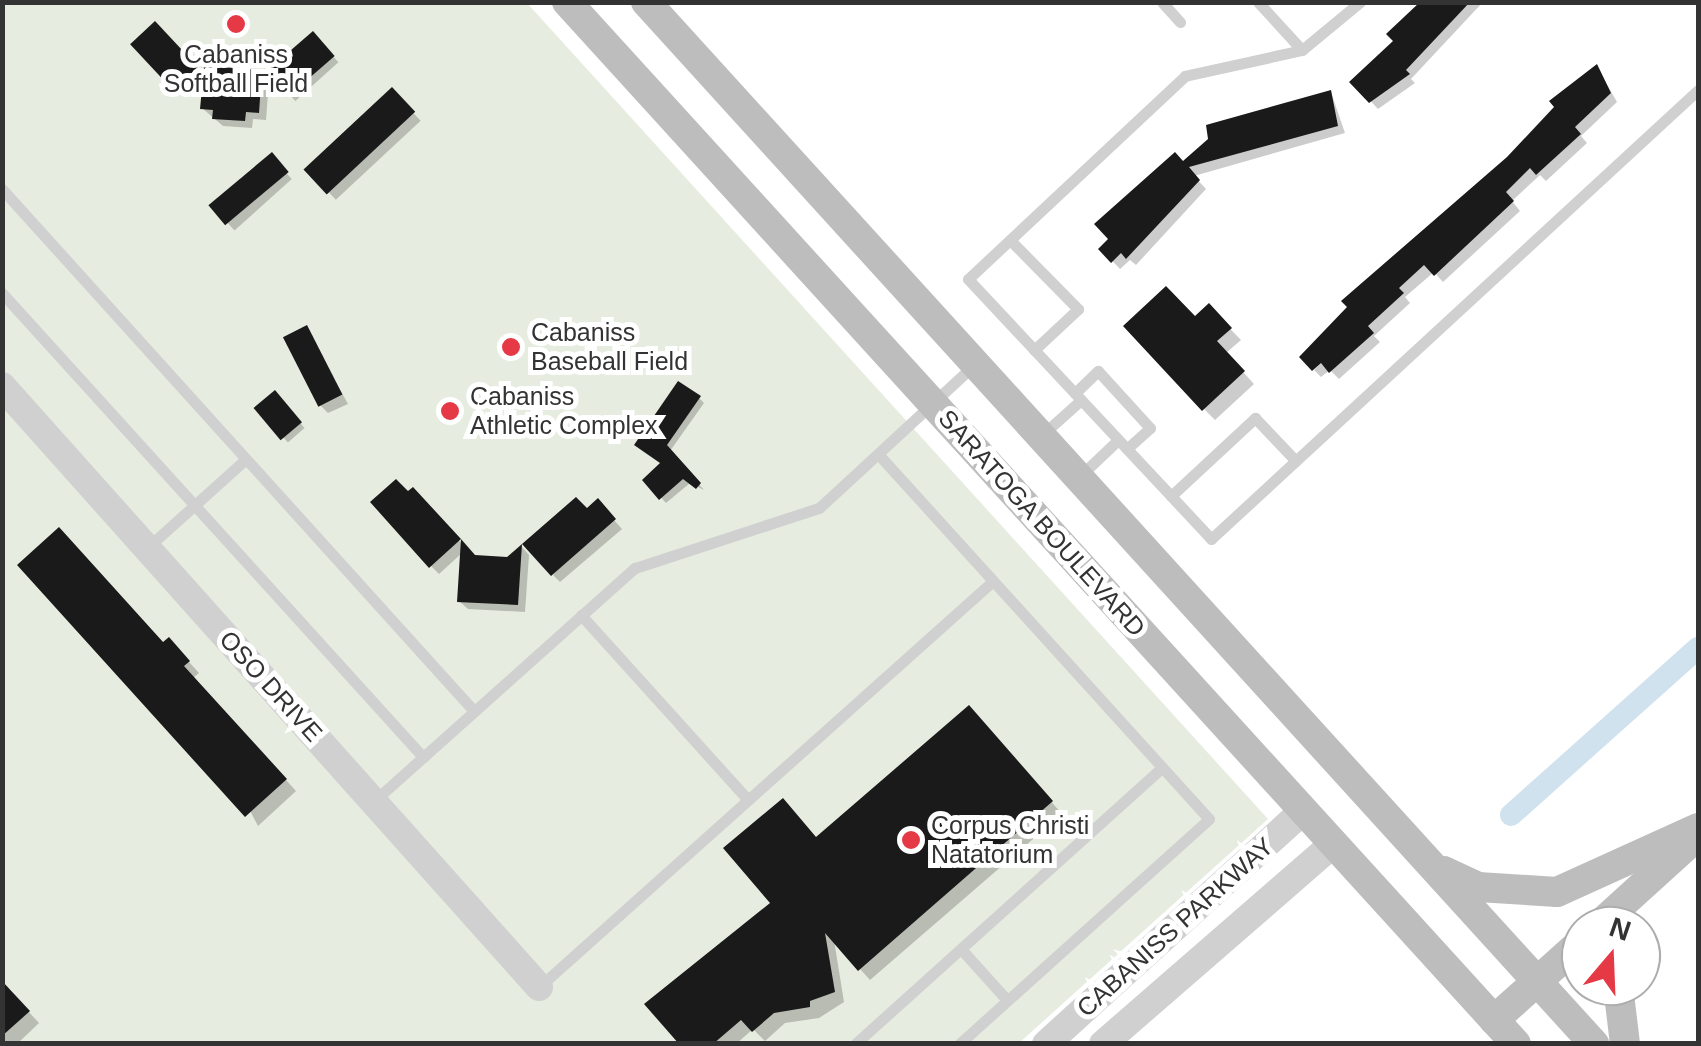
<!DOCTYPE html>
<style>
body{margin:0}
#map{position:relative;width:1701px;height:1046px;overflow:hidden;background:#fff;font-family:Helvetica,sans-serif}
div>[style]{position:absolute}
.green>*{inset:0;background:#e6ecdf}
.shadow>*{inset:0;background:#0003;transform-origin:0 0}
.canal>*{height:22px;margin:-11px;padding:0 11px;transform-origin:11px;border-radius:11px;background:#cfe2ee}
.building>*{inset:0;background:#1a1a1a;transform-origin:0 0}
.service>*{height:11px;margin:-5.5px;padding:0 5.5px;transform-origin:5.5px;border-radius:5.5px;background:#d0d0d0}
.tertiary>*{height:28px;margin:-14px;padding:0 14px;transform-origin:14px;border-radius:14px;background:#d0d0d0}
.secondary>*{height:30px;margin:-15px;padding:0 15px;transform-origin:15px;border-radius:15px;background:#bdbdbd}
.dots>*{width:28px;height:28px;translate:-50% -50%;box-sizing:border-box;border:5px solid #fff;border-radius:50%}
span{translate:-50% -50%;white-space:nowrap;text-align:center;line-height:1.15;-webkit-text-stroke:10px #fff;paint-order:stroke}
.poi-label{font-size:25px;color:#333}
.left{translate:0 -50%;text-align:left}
.street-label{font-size:25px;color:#333}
.frame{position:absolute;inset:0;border:5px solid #333;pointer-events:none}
.north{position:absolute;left:1561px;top:906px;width:100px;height:100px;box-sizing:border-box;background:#fff;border:2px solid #adadad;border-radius:50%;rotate:19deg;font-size:28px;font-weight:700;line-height:40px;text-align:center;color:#333}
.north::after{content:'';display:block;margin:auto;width:35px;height:45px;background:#e63946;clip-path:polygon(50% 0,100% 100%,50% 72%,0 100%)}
</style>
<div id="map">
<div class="green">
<div style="clip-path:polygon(2px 3px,527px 3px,1268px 819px,1019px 1043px,3px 1043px)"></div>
</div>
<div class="shadow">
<div style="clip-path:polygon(1423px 2px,1483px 2px,1411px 79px,1415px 83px,1378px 109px,1353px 82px,1396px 41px)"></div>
<div style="left:155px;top:24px;width:67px;height:30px;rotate:47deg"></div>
<div style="left:313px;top:34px;width:38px;height:58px;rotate:48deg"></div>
<div style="clip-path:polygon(1597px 67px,1617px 102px,1581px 136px,1587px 143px,1546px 181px,1540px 175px,1512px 201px,1520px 211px,1443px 282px,1434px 272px,1405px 297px,1410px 303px,1374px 336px,1380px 342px,1339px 379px,1330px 370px,1321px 377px,1314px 370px)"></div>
<div style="clip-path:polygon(261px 72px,269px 80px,266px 120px,253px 119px,252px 128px,223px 126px,202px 108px)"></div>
<div style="left:392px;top:90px;width:42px;height:116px;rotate:47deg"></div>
<div style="clip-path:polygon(1331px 92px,1345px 133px,1194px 176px,1206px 189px,1136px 265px,1130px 260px,1120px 269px,1101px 249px,1184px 164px)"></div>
<div style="left:271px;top:156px;width:31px;height:77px;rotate:48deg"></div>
<div style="clip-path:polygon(1209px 307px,1241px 340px,1226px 353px,1254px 384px,1215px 420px,1204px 409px)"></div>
<div style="clip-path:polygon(306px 328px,348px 404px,328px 413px,320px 405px)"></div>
<div style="left:275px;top:394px;width:45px;height:22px;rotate:49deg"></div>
<div style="clip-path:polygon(699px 398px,704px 403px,670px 451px,704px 490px,690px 483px,666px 503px,645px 480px,663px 464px,642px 450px)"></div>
<div style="clip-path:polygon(413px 490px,475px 558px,508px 560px,522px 547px,529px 555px,525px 612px,468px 609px,459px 601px,462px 553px,439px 574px,431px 566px,408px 494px)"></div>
<div style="clip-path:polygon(605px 510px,622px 529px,560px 582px,553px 575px)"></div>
<div style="clip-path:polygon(164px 645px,179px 651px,199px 673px,193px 678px,296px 791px,258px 826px)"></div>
<div style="clip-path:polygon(979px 719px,1062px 814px,870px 980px,834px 940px,844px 1002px,819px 1018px,785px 1023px,765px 1041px,753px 1029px,736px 1044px,683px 1044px,817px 840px)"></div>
<div style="clip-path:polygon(2px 983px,39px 1023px,17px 1044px,2px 1044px)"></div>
</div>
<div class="canal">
<div style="left:1511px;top:815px;width:251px;rotate:-41.8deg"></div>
</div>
<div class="building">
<div style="clip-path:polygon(1420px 2px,1470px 2px,1406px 70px,1410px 74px,1369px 103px,1349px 82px,1393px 41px,1386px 34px)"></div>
<div style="left:155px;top:21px;width:63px;height:34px;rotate:47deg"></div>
<div style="left:313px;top:31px;width:33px;height:63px;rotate:49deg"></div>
<div style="clip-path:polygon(1597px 64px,1611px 93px,1575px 127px,1581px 134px,1536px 175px,1530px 168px,1506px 192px,1514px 201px,1434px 276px,1424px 265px,1399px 288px,1404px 293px,1368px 326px,1374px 333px,1329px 373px,1321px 363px,1312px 371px,1299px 357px,1347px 307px,1341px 301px,1507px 157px,1554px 107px,1549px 101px)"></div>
<div style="clip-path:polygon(204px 66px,262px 70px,259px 113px,246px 112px,245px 121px,212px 119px,213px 110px,200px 109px)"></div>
<div style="left:392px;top:87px;width:34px;height:121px;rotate:47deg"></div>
<div style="clip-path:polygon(1331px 90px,1338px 126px,1189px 167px,1200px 180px,1126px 259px,1121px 253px,1111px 263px,1098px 249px,1108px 239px,1094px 224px,1175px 152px,1183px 161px,1208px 139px,1206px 125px)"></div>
<div style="left:272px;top:152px;width:26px;height:83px;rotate:50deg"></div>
<div style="clip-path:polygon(1166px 286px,1195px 316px,1209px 303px,1232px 328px,1217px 341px,1245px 371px,1202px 411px,1123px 326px)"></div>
<div style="left:307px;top:325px;width:78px;height:27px;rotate:63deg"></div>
<div style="clip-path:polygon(678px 381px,701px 396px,667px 445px,701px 483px,696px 489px,683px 479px,659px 500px,642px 480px,660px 463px,634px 445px)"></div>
<div style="left:275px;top:390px;width:42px;height:28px;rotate:50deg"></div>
<div style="clip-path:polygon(396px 479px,408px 491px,413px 487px,461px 539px,429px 568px,370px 502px)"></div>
<div style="clip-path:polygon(576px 497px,587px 508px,598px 498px,616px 519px,551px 576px,522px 544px)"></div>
<div style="clip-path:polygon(59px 527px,163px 642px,169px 637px,190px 661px,184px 666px,287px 779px,245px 817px,17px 565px)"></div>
<div style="clip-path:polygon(461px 539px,475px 555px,507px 557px,522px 544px,518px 605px,457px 602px)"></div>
<div style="clip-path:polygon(969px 705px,1053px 801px,858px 971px,825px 933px,835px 992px,810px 1001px,810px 1007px,774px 1013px,752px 1032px,741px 1020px,713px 1044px,679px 1044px,644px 1004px,770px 903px,723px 848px,783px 798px,816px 837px)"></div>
<div style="clip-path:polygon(2px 981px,30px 1011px,2px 1036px)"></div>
</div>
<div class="service">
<div style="left:1162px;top:2px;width:27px;rotate:48deg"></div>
<div style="left:1258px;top:2px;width:65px;rotate:47.5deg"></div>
<div style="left:1360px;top:2px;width:75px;rotate:140.4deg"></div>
<div style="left:1302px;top:50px;width:120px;rotate:167.5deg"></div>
<div style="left:1185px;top:76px;width:297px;rotate:136.9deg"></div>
<div style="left:968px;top:279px;width:356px;rotate:46.9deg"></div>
<div style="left:1211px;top:539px;width:662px;rotate:-42.68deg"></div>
<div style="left:2px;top:189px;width:704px;rotate:47.88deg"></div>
<div style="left:1010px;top:240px;width:97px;rotate:45.4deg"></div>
<div style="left:1078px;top:309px;width:60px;rotate:137deg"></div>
<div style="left:2px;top:293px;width:627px;rotate:47.78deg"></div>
<div style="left:1075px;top:393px;width:32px;rotate:-44deg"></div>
<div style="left:1098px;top:371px;width:77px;rotate:47.6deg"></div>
<div style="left:1150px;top:428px;width:31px;rotate:138deg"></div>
<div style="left:1043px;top:434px;width:51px;rotate:-41.8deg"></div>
<div style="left:879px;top:455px;width:491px;rotate:47.8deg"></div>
<div style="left:1209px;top:819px;width:336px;rotate:138deg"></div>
<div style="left:1080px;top:476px;width:52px;rotate:-43.5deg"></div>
<div style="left:1171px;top:496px;width:115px;rotate:-42.9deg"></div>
<div style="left:1255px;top:418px;width:59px;rotate:46.4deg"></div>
<div style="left:147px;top:548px;width:133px;rotate:-42deg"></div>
<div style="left:581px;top:615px;width:249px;rotate:47.9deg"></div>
<div style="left:374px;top:801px;width:350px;rotate:-41.8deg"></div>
<div style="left:635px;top:568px;width:194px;rotate:-18.1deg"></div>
<div style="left:819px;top:508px;width:211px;rotate:-42.7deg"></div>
<div style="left:961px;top:949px;width:69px;rotate:48deg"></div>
<div style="left:539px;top:987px;width:609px;rotate:-41.81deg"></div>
<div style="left:855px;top:1044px;width:413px;rotate:-42deg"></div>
</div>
<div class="tertiary">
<div style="left:2px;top:386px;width:806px;rotate:48.22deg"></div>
<div style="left:1046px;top:1044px;width:348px;rotate:-42.2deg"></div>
<div style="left:1103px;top:1044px;width:306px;rotate:-41deg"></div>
</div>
<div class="secondary">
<div style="left:567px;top:2px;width:1409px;rotate:47.67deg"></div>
<div style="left:646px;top:2px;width:1409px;rotate:47.7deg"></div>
<div style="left:1444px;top:871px;width:38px;rotate:25deg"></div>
<div style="left:1478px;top:887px;width:79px;rotate:3.6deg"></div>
<div style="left:1557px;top:892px;width:155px;rotate:-24.4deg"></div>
<div style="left:1598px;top:926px;width:118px;rotate:-42.2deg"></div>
<div style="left:1618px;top:986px;width:58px;rotate:83.1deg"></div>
<div style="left:1494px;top:1020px;width:117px;rotate:-41.9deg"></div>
</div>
<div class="dots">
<div style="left:236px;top:24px;background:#e63946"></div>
<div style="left:511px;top:347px;background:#e63946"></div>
<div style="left:450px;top:411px;background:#e63946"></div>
<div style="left:911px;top:840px;background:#e63946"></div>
</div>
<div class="poi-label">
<span style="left:236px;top:69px">Cabaniss<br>Softball Field</span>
<span class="left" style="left:531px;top:347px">Cabaniss<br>Baseball Field</span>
<span class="left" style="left:470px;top:411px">Cabaniss<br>Athletic Complex</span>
<span class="left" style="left:931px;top:840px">Corpus Christi<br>Natatorium</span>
</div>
<div class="street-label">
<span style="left:1042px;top:523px;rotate:48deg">SARATOGA BOULEVARD</span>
<span style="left:271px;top:686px;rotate:48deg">OSO DRIVE</span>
<span style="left:1175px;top:927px;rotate:-42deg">CABANISS PARKWAY</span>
</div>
<div class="frame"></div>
<div class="north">N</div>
</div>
